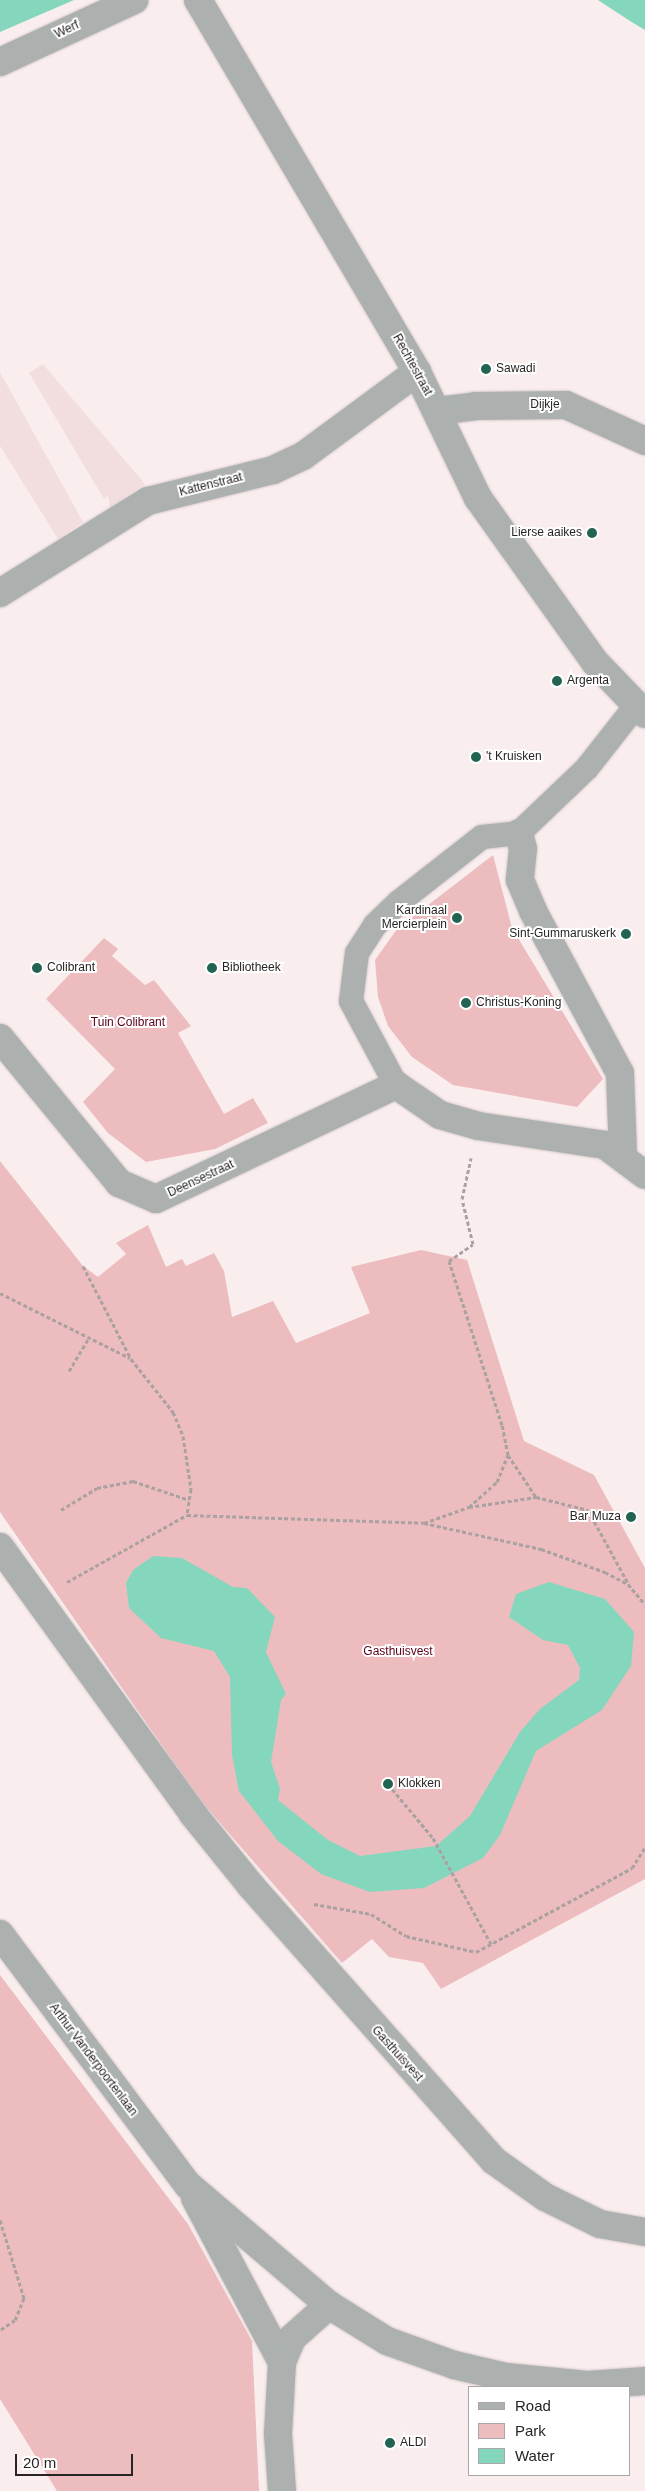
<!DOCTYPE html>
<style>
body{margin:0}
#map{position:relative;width:645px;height:2491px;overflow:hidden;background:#faedee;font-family:Arial,sans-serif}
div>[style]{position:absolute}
.built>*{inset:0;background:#f3dedf}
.green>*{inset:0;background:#edbcbf}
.water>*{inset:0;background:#84d7bd}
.path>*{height:3px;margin-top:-1.5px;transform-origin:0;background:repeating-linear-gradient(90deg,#aaa1a1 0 4px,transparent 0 6.5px)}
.roads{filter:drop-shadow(0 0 1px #d4c9ca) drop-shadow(0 0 1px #d4c9ca)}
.pedestrian>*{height:24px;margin:-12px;padding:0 12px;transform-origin:12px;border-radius:12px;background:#acb1af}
.minor>*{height:28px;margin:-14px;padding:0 14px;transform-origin:14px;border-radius:14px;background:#acb1af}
.tertiary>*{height:28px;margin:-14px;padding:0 14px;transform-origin:14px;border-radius:14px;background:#acb1af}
.dots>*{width:14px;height:14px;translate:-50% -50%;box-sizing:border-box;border:2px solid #fff;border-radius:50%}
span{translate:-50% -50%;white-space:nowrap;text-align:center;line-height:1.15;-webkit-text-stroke:4px #fff;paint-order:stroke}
.street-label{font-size:12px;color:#282424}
.poi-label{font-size:12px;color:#282424}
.left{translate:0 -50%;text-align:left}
.right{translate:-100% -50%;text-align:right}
.park-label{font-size:12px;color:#5a0019}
.legend{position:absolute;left:468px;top:2386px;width:162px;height:90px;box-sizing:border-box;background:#fff;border:1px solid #a9a7a7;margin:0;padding:6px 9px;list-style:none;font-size:15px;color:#282424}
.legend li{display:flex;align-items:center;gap:10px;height:25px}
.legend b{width:25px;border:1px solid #a9a7a7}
.scale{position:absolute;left:15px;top:2454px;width:118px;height:22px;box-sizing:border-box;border:2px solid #282424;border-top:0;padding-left:6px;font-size:15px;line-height:18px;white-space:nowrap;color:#282424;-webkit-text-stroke:4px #fff;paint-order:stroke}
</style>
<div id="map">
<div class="built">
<div style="clip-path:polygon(43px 364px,145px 484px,110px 507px,108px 496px,104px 499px,29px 373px)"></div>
<div style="clip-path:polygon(0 372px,83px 522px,58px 539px,0 446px)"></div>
</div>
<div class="green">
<div style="clip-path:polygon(493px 855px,512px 928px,603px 1079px,577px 1107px,453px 1085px,412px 1057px,388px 1026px,378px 997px,375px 960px,397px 929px)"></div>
<div style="clip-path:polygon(104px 938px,118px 949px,112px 956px,145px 985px,154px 980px,191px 1026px,178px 1033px,224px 1114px,253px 1098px,268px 1123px,215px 1149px,146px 1162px,108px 1133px,83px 1102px,115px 1069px,46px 999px)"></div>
<div style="clip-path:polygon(0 1161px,83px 1266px,98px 1277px,126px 1254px,116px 1243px,148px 1225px,166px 1267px,182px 1259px,186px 1266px,214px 1253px,224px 1271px,232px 1317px,273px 1301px,296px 1343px,370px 1313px,351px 1267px,421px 1250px,467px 1260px,524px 1441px,594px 1475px,645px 1568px,645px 1879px,441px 1989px,423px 1963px,389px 1957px,372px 1939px,342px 1963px,199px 1799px,0 1512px)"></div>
<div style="clip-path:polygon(0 1975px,188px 2224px,252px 2341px,259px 2491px,57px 2491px,0 2399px)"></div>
</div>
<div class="water">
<div style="clip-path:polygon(0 0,74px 0,0 32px)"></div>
<div style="clip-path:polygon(598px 0,645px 0,645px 30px,630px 21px)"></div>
<div style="clip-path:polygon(153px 1556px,182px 1558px,233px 1587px,247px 1588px,275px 1617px,266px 1652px,286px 1694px,281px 1700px,271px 1762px,280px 1789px,278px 1800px,328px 1840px,360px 1856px,436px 1846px,470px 1816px,520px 1732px,540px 1709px,579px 1680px,580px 1668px,568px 1645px,543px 1640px,509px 1617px,516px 1594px,549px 1582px,605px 1599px,634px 1632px,631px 1666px,602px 1710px,536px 1751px,500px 1835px,483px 1858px,424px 1888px,370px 1892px,321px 1874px,278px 1841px,239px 1791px,232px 1755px,230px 1677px,214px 1651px,161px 1638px,129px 1608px,126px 1583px,133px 1570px)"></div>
</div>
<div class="path">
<div style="left:83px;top:1266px;width:105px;rotate:62.7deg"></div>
<div style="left:131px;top:1359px;width:68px;rotate:51.6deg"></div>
<div style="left:173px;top:1412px;width:26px;rotate:67deg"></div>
<div style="left:183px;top:1436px;width:54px;rotate:81.4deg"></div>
<div style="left:191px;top:1489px;width:26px;rotate:99deg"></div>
<div style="left:0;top:1293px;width:145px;rotate:26.6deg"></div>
<div style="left:69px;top:1371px;width:39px;rotate:-59deg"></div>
<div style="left:508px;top:1455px;width:50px;rotate:56.3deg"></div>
<div style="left:469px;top:1507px;width:68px;rotate:-8.5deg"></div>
<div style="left:536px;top:1497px;width:54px;rotate:14deg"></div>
<div style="left:588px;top:1510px;width:83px;rotate:61.3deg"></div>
<div style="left:61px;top:1510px;width:42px;rotate:-31.4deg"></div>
<div style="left:97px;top:1488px;width:37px;rotate:-11deg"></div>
<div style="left:133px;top:1481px;width:59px;rotate:18.7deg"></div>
<div style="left:424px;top:1523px;width:120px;rotate:12.5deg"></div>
<div style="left:541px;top:1549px;width:68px;rotate:19.8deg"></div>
<div style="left:605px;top:1572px;width:26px;rotate:28deg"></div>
<div style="left:628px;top:1584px;width:26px;rotate:50deg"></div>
<div style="left:67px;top:1582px;width:137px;rotate:-29.2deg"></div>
<div style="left:187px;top:1515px;width:237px;rotate:1.9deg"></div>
<div style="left:424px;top:1523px;width:48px;rotate:-19.6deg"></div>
<div style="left:469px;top:1507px;width:38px;rotate:-42deg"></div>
<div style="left:497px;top:1482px;width:29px;rotate:-68deg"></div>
<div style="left:508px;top:1455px;width:31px;rotate:-101deg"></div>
<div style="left:502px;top:1425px;width:172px;rotate:-107.9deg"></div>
<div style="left:449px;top:1261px;width:29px;rotate:-35deg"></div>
<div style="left:473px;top:1244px;width:46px;rotate:-103.7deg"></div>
<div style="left:462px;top:1199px;width:42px;rotate:-77.6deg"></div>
<div style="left:388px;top:1784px;width:70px;rotate:50.2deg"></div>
<div style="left:433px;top:1838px;width:121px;rotate:61.3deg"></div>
<div style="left:314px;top:1904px;width:58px;rotate:10deg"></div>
<div style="left:371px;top:1914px;width:41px;rotate:32.2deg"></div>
<div style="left:406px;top:1936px;width:72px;rotate:12.9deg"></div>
<div style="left:476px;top:1952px;width:177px;rotate:-28.3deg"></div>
<div style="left:632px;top:1868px;width:25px;rotate:-58deg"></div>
<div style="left:0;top:2220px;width:82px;rotate:72.9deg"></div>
<div style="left:24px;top:2298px;width:24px;rotate:112deg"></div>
<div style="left:15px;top:2320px;width:18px;rotate:146deg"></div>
</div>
<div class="roads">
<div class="pedestrian">
<div style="left:396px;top:1085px;width:95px;rotate:-118.2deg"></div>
<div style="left:351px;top:1001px;width:48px;rotate:-82.9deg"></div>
<div style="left:357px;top:953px;width:33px;rotate:-57deg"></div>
<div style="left:375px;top:925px;width:33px;rotate:-44deg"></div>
<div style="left:399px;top:902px;width:105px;rotate:-38.1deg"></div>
<div style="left:482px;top:837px;width:37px;rotate:-6deg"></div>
<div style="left:519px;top:833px;width:94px;rotate:-43.7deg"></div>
<div style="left:587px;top:768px;width:78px;rotate:-51.8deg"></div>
</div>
<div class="minor">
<div style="left:437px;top:411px;width:38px;rotate:-7deg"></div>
<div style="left:475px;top:406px;width:91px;rotate:-0.6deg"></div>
<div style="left:566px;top:405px;width:87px;rotate:24.5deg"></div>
<div style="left:0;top:593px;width:174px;rotate:-31.9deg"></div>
<div style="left:148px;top:501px;width:129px;rotate:-13.9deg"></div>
<div style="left:273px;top:470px;width:33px;rotate:-25deg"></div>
<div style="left:303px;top:456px;width:142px;rotate:-36.4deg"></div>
<div style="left:519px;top:833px;width:16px;rotate:76deg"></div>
<div style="left:523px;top:849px;width:31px;rotate:96deg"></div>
<div style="left:520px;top:880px;width:34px;rotate:67deg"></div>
<div style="left:533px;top:911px;width:184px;rotate:61.8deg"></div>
<div style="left:620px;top:1073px;width:81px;rotate:87.9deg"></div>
<div style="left:0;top:1038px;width:188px;rotate:50.6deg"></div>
<div style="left:119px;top:1183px;width:40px;rotate:23.4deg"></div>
<div style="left:156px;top:1199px;width:266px;rotate:-25.4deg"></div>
<div style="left:396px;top:1085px;width:53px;rotate:34.3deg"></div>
<div style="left:440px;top:1115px;width:40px;rotate:16deg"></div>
<div style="left:478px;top:1126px;width:128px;rotate:8.5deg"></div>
<div style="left:605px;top:1145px;width:50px;rotate:36.9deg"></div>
<div style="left:0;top:1547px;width:329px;rotate:54.1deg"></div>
<div style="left:193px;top:1814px;width:92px;rotate:51.1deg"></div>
<div style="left:251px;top:1886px;width:366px;rotate:48.5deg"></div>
<div style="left:493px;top:2160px;width:64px;rotate:35.4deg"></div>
<div style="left:545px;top:2197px;width:61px;rotate:26.1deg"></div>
<div style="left:600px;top:2224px;width:46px;rotate:10.1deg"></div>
<div style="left:0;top:1934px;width:314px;rotate:53.2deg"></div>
<div style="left:188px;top:2185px;width:185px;rotate:40.4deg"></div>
<div style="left:329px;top:2305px;width:68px;rotate:31.8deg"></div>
<div style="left:387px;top:2341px;width:71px;rotate:19.7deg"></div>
<div style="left:454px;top:2365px;width:53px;rotate:13deg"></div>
<div style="left:506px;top:2377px;width:82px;rotate:5.6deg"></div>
<div style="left:588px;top:2385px;width:57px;rotate:-4deg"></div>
<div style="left:195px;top:2198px;width:186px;rotate:62.1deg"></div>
<div style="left:282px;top:2491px;width:57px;rotate:-94deg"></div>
<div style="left:278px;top:2434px;width:72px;rotate:-86.8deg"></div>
<div style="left:282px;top:2362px;width:26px;rotate:-67deg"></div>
<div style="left:292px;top:2338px;width:50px;rotate:-41.7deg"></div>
</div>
<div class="tertiary">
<div style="left:198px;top:0;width:432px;rotate:59.5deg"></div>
<div style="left:417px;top:372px;width:140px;rotate:64.2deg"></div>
<div style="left:478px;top:498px;width:201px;rotate:54.5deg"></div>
<div style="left:595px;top:662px;width:72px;rotate:46.1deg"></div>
<div style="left:0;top:62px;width:148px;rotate:-24.8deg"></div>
</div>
</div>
<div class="dots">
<div style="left:486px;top:369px;background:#226352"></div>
<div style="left:592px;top:533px;background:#226352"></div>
<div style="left:557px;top:681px;background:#226352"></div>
<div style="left:476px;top:757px;background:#226352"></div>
<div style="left:457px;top:918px;background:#226352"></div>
<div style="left:626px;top:934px;background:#226352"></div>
<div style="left:37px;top:968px;background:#226352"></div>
<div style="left:212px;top:968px;background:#226352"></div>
<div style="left:466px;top:1003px;background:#226352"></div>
<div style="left:631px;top:1517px;background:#226352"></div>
<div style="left:388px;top:1784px;background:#226352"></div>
<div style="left:390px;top:2443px;background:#226352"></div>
</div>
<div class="street-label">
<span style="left:67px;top:30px;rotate:-25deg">Werf</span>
<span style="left:412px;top:365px;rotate:61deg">Rechtestraat</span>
<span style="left:545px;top:405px">Dijkje</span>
<span style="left:211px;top:485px;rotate:-14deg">Kattenstraat</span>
<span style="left:201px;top:1179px;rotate:-25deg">Deensestraat</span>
<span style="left:397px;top:2054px;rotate:48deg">Gasthuisvest</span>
<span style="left:93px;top:2060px;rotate:53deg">Arthur Vanderpoortenlaan</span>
</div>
<div class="poi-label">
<span class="left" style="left:496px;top:369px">Sawadi</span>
<span class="right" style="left:582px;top:533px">Lierse aaikes</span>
<span class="left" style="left:567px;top:681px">Argenta</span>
<span class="left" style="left:486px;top:757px">'t Kruisken</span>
<span class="right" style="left:447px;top:918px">Kardinaal<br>Mercierplein</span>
<span class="right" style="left:616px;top:934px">Sint-Gummaruskerk</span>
<span class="left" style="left:47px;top:968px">Colibrant</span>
<span class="left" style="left:222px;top:968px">Bibliotheek</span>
<span class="left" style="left:476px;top:1003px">Christus-Koning</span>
<span class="right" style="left:621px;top:1517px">Bar Muza</span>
<span class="left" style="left:398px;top:1784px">Klokken</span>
<span class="left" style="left:400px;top:2443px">ALDI</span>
</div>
<div class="park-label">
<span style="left:128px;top:1023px">Tuin Colibrant</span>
<span style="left:398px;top:1652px">Gasthuisvest</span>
</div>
<ul class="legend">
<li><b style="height:6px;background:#acb1af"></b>Road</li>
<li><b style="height:14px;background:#edbcbf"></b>Park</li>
<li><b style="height:14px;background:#84d7bd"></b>Water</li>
</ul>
<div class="scale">20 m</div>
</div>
